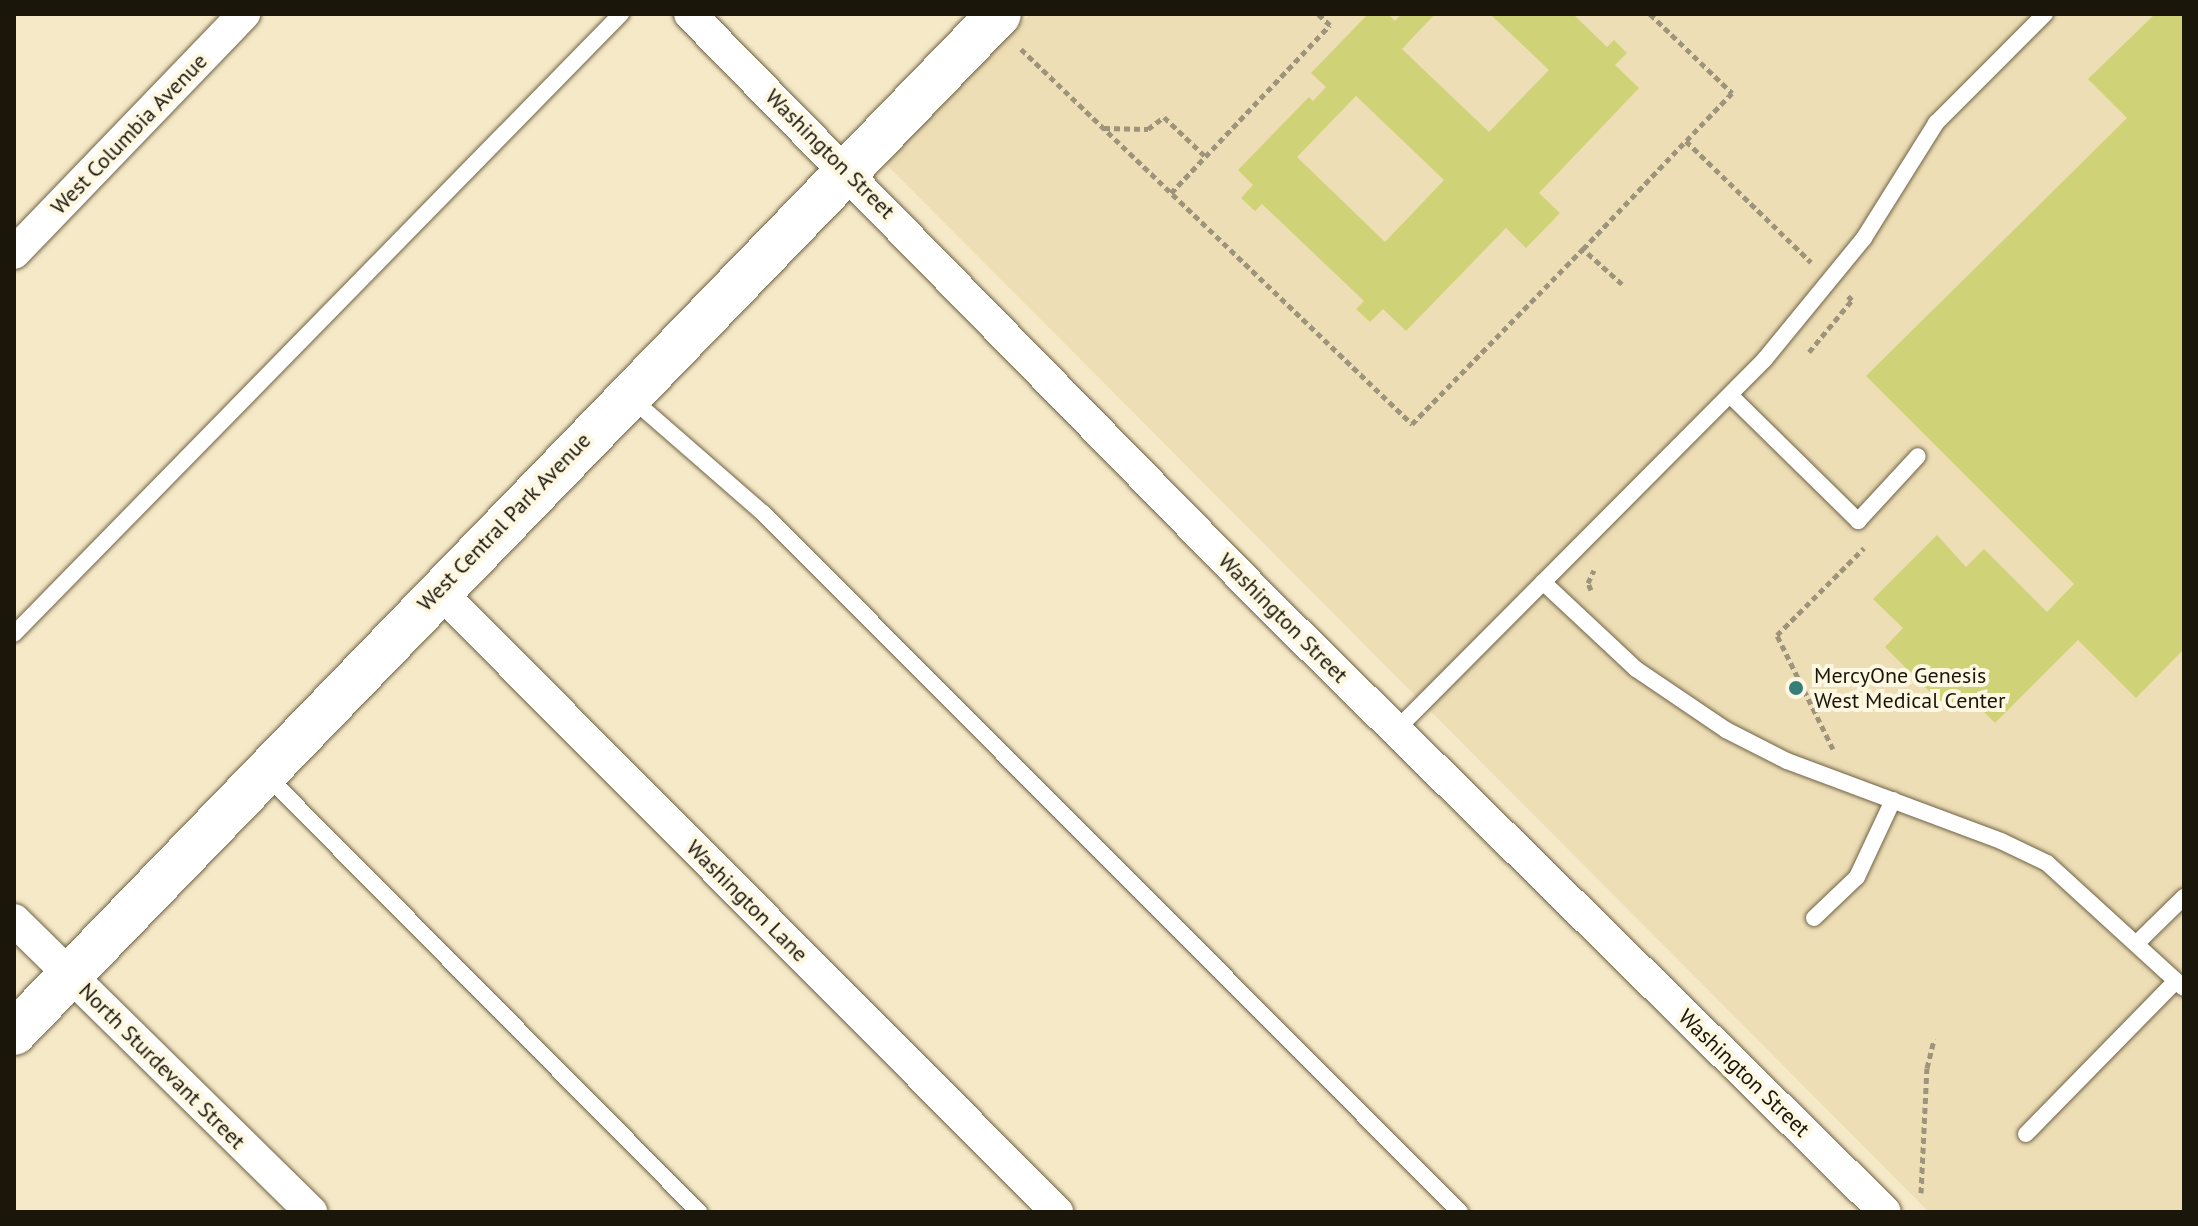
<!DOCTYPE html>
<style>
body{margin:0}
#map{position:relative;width:2198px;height:1226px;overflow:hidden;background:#f6e9c7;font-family:"PT Sans",sans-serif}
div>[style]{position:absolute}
.built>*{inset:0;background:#eedeb6}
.building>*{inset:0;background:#d0d278}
.path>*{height:5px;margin-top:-2.5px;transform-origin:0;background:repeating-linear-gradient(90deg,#9e947b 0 6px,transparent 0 10px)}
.roads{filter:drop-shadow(0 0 2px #6e6345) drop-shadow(0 0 2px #6e6345)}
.service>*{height:16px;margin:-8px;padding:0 8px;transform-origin:8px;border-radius:8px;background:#fff}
.minor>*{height:32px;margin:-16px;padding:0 16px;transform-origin:16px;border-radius:16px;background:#fff}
.secondary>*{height:44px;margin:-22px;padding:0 22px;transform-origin:22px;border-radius:22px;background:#fff}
.dots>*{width:22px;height:22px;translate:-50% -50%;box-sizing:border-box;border:4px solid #fef7e2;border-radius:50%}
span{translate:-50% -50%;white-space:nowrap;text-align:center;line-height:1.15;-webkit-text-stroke:8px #fef7e2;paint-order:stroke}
.street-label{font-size:22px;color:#1a160a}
.poi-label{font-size:22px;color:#1a160a}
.left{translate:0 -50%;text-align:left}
.frame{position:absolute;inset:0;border:16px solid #1a160a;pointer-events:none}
</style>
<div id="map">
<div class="built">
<div style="clip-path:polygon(1030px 14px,2184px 14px,2184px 1212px,1929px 1212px,886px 164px)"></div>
</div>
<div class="building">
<div style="clip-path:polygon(evenodd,1368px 14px,1388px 14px,1395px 21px,1401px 14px,1435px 14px,1402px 49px,1489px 132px,1549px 70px,1490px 14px,1573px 14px,1607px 47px,1614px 40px,1627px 53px,1615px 65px,1639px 88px,1539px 193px,1560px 213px,1526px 248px,1506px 228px,1406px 331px,1383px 309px,1370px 322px,1356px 309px,1364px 301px,1262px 204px,1255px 211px,1241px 198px,1253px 185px,1238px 170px,1309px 97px,1313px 101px,1326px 87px,1311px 73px,1368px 14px,1356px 96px,1444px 180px,1385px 242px,1297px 157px,1356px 96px)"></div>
<div style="clip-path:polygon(2155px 14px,2184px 14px,2184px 649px,2136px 698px,2078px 640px,1995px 723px,1965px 693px,1949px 711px,1885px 647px,1903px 628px,1873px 599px,1937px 535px,1966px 567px,1984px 549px,2047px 612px,2074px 584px,1866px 376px,2127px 118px,2088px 79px)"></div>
</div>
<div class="path">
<div style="left:1650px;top:14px;width:114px;rotate:43.9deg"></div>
<div style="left:1732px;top:93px;width:66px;rotate:133.8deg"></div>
<div style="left:1686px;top:141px;width:174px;rotate:44.1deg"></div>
<div style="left:1021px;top:49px;width:542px;rotate:43.8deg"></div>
<div style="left:1412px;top:424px;width:245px;rotate:-45.7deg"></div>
<div style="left:1104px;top:128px;width:44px;rotate:1.3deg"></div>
<div style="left:1148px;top:129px;width:20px;rotate:-37deg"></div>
<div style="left:1164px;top:117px;width:58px;rotate:43.6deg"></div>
<div style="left:1171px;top:193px;width:231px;rotate:-46.6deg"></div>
<div style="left:1330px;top:25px;width:16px;rotate:-137deg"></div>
<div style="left:1622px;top:284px;width:52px;rotate:-138.1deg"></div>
<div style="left:1583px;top:249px;width:149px;rotate:-46.4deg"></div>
<div style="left:1809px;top:352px;width:67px;rotate:-50.4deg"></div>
<div style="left:1852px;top:300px;width:6px;rotate:-135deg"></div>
<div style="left:1591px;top:590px;width:8px;rotate:-113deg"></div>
<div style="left:1588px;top:583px;width:14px;rotate:-65deg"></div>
<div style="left:1833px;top:749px;width:127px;rotate:-116.2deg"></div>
<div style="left:1777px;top:635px;width:123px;rotate:-45deg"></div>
<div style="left:1921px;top:1193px;width:125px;rotate:-87.3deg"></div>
<div style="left:1927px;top:1068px;width:30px;rotate:-76deg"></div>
</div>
<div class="roads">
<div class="service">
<div style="left:1730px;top:395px;width:180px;rotate:44.5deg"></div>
<div style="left:1858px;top:521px;width:88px;rotate:-47.3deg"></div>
<div style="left:631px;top:398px;width:175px;rotate:41.1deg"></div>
<div style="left:763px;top:513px;width:987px;rotate:45.08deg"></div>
<div style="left:1543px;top:582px;width:127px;rotate:43.1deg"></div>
<div style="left:1636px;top:669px;width:109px;rotate:34.1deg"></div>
<div style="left:1726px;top:730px;width:68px;rotate:26.9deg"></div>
<div style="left:1787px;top:761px;width:228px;rotate:20.5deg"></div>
<div style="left:2001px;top:841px;width:51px;rotate:25.6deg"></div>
<div style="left:2047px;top:863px;width:185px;rotate:42.4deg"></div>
<div style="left:14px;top:634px;width:868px;rotate:-45.61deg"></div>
<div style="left:1395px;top:731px;width:525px;rotate:-45.15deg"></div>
<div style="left:1765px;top:359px;width:156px;rotate:-50.7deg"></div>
<div style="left:1864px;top:238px;width:136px;rotate:-57.9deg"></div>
<div style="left:1936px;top:123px;width:154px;rotate:-45deg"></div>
<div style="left:265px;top:774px;width:617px;rotate:45.26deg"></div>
<div style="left:1814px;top:918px;width:59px;rotate:-43.6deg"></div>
<div style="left:1857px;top:877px;width:85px;rotate:-64.9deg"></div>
<div style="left:2137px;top:943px;width:66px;rotate:-44.4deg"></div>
<div style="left:2026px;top:1134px;width:214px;rotate:-45.6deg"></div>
</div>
<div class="minor">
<div style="left:690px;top:14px;width:829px;rotate:45.59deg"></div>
<div style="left:1270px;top:606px;width:863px;rotate:44.58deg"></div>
<div style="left:14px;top:253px;width:332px;rotate:-46.1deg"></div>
<div style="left:438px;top:590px;width:878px;rotate:45.14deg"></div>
<div style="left:14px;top:920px;width:417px;rotate:44.5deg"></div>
</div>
<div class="secondary">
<div style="left:14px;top:1033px;width:1417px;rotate:-45.97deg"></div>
</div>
</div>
<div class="dots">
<div style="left:1796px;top:688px;background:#367e79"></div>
</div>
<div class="street-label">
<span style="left:129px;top:134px;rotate:-46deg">West Columbia Avenue</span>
<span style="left:830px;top:154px;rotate:45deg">Washington Street</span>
<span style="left:504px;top:522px;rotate:-46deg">West Central Park Avenue</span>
<span style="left:1283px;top:618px;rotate:45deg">Washington Street</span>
<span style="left:747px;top:901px;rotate:45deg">Washington Lane</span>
<span style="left:162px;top:1066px;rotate:45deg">North Sturdevant Street</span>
<span style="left:1744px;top:1073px;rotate:44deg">Washington Street</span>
</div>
<div class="poi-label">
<span class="left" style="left:1814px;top:688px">MercyOne Genesis<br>West Medical Center</span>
</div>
<div class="frame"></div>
</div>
